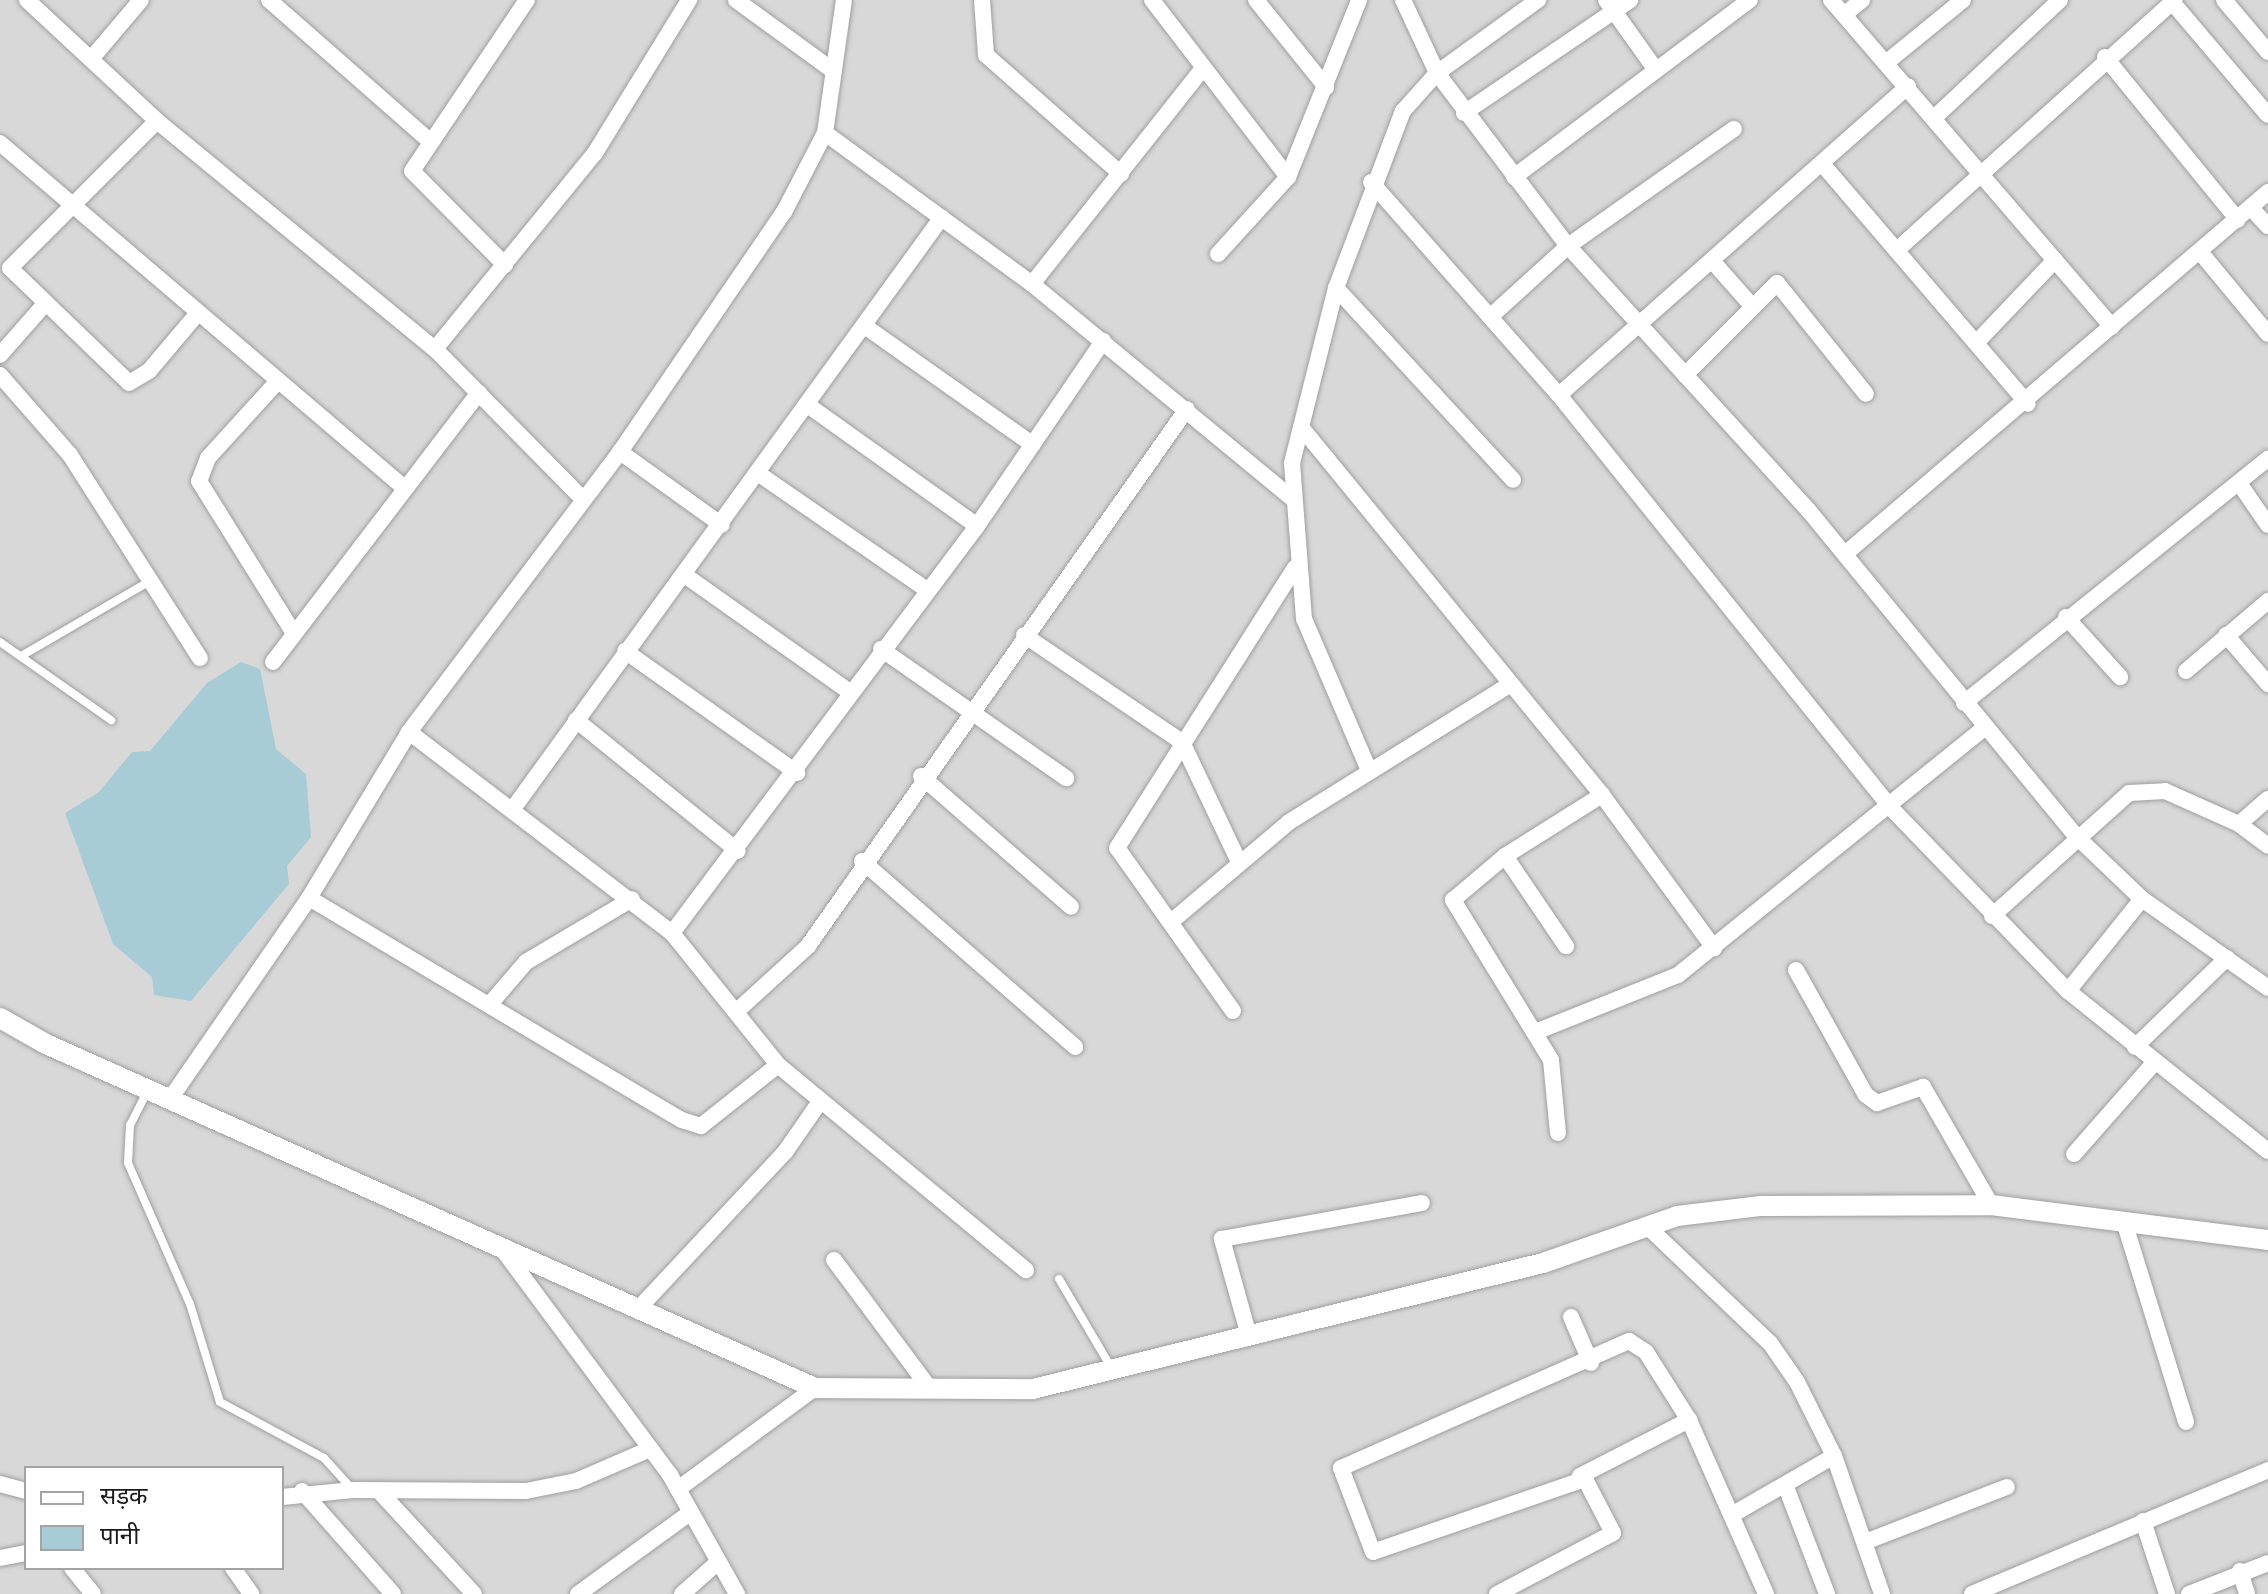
<!DOCTYPE html>
<meta charset="utf-8">
<style>
body{margin:0}
#map{position:relative;width:2268px;height:1594px;overflow:hidden;background:#ece8e2;font-family:"Sofia Sans Condensed","Noto Sans Devanagari",sans-serif}
div>[style]{position:absolute}
.residential>*{inset:0;background:#d9d8d8}
.water>*{inset:0;background:#a7ccd5}
.roads{filter:drop-shadow(0 0 2px #9f9f9f) drop-shadow(0 0 2px #9f9f9f)}
.service>*{height:8px;margin:-4px;padding:0 4px;transform-origin:4px;border-radius:4px;background:#fff}
.minor>*{height:16px;margin:-8px;padding:0 8px;transform-origin:8px;border-radius:8px;background:#fff}
.tertiary>*{height:20px;margin:-10px;padding:0 10px;transform-origin:10px;border-radius:10px;background:#fff}
span{translate:-50% -50%;white-space:nowrap;text-align:center;line-height:1.15;-webkit-text-stroke:7px #fff;paint-order:stroke}
.legend{position:absolute;left:24px;top:1466px;width:260px;height:104px;box-sizing:border-box;background:#fff;border:2px solid #a4a4a4;margin:0;padding:10px 14px;list-style:none;font-size:24px;color:#1b1b1b}
.legend li{display:flex;align-items:center;gap:16px;height:40px}
.legend b{width:40px;border:2px solid #a4a4a4}
</style>
<div id="map">
<div class="residential">
<div style="clip-path:polygon(evenodd,0 0,2268px 0,2268px 1594px,0 1594px,0 0,26px 1468px,282px 1468px,282px 1568px,26px 1568px,26px 1468px)"></div>
</div>
<div class="water">
<div style="clip-path:polygon(241px 662px,260px 669px,276px 749px,306px 774px,311px 837px,287px 866px,289px 884px,191px 1001px,154px 995px,152px 977px,113px 944px,65px 813px,99px 792px,132px 752px,150px 751px,207px 683px)"></div>
</div>
<div class="roads">
<div class="service">
<div style="left:0;top:642px;width:136px;rotate:35.1deg"></div>
<div style="left:23px;top:655px;width:147px;rotate:-30.2deg"></div>
<div style="left:148px;top:1090px;width:39px;rotate:117deg"></div>
<div style="left:130px;top:1125px;width:38px;rotate:93deg"></div>
<div style="left:128px;top:1163px;width:154px;rotate:66.3deg"></div>
<div style="left:190px;top:1304px;width:102px;rotate:73deg"></div>
<div style="left:220px;top:1402px;width:118px;rotate:28.3deg"></div>
<div style="left:324px;top:1458px;width:43px;rotate:47.8deg"></div>
<div style="left:1059px;top:1279px;width:104px;rotate:59.5deg"></div>
</div>
<div class="minor">
<div style="left:27px;top:0;width:178px;rotate:42.9deg"></div>
<div style="left:157px;top:121px;width:360px;rotate:39.4deg"></div>
<div style="left:435px;top:349px;width:209px;rotate:45.4deg"></div>
<div style="left:269px;top:0;width:210px;rotate:41.3deg"></div>
<div style="left:736px;top:0;width:119px;rotate:36.1deg"></div>
<div style="left:982px;top:0;width:55px;rotate:85.8deg"></div>
<div style="left:986px;top:55px;width:180px;rotate:41.4deg"></div>
<div style="left:1152px;top:0;width:223px;rotate:52.5deg"></div>
<div style="left:1256px;top:0;width:112px;rotate:51.2deg"></div>
<div style="left:1403px;top:0;width:81px;rotate:65deg"></div>
<div style="left:1437px;top:73px;width:217px;rotate:52.9deg"></div>
<div style="left:1568px;top:246px;width:358px;rotate:47.7deg"></div>
<div style="left:1809px;top:511px;width:422px;rotate:50.6deg"></div>
<div style="left:2077px;top:837px;width:90px;rotate:43.6deg"></div>
<div style="left:2142px;top:899px;width:154px;rotate:35.2deg"></div>
<div style="left:1606px;top:0;width:86px;rotate:54.5deg"></div>
<div style="left:1831px;top:0;width:431px;rotate:49.3deg"></div>
<div style="left:2224px;top:0;width:68px;rotate:49.8deg"></div>
<div style="left:2172px;top:2px;width:148px;rotate:49.7deg"></div>
<div style="left:1845px;top:14px;width:22px;rotate:-39deg"></div>
<div style="left:2105px;top:57px;width:210px;rotate:50.8deg"></div>
<div style="left:91px;top:59px;width:77px;rotate:-49.7deg"></div>
<div style="left:1887px;top:62px;width:98px;rotate:-39.2deg"></div>
<div style="left:1464px;top:113px;width:201px;rotate:-34.2deg"></div>
<div style="left:1935px;top:117px;width:171px;rotate:-43.1deg"></div>
<div style="left:157px;top:121px;width:208px;rotate:135deg"></div>
<div style="left:10px;top:268px;width:165px;rotate:44deg"></div>
<div style="left:129px;top:383px;width:23px;rotate:-31deg"></div>
<div style="left:149px;top:371px;width:76px;rotate:-49.8deg"></div>
<div style="left:825px;top:133px;width:256px;rotate:36.1deg"></div>
<div style="left:1032px;top:284px;width:337px;rotate:39.5deg"></div>
<div style="left:0;top:143px;width:528px;rotate:40.47deg"></div>
<div style="left:1824px;top:166px;width:313px;rotate:49.4deg"></div>
<div style="left:1514px;top:177px;width:295px;rotate:-36.9deg"></div>
<div style="left:1371px;top:182px;width:284px;rotate:48.6deg"></div>
<div style="left:1559px;top:395px;width:530px;rotate:51.21deg"></div>
<div style="left:1891px;top:808px;width:255px;rotate:46deg"></div>
<div style="left:2068px;top:991px;width:256px;rotate:38.7deg"></div>
<div style="left:2251px;top:208px;width:25px;rotate:47deg"></div>
<div style="left:1898px;top:249px;width:372px;rotate:-42deg"></div>
<div style="left:2201px;top:253px;width:105px;rotate:50.4deg"></div>
<div style="left:1218px;top:254px;width:104px;rotate:-47.7deg"></div>
<div style="left:1288px;top:177px;width:191px;rotate:-68.1deg"></div>
<div style="left:1714px;top:263px;width:57px;rotate:48.5deg"></div>
<div style="left:505px;top:265px;width:132px;rotate:-134.7deg"></div>
<div style="left:412px;top:171px;width:206px;rotate:-56.1deg"></div>
<div style="left:1032px;top:284px;width:275px;rotate:-51.6deg"></div>
<div style="left:1336px;top:288px;width:261px;rotate:47.3deg"></div>
<div style="left:1490px;top:317px;width:105px;rotate:-42.3deg"></div>
<div style="left:1568px;top:246px;width:203px;rotate:-35.2deg"></div>
<div style="left:866px;top:327px;width:204px;rotate:35.2deg"></div>
<div style="left:1977px;top:342px;width:113px;rotate:-46.4deg"></div>
<div style="left:435px;top:349px;width:253px;rotate:-50.8deg"></div>
<div style="left:595px;top:153px;width:180px;rotate:-58.4deg"></div>
<div style="left:0;top:355px;width:65px;rotate:-48.7deg"></div>
<div style="left:0;top:375px;width:106px;rotate:48.8deg"></div>
<div style="left:70px;top:455px;width:241px;rotate:57.4deg"></div>
<div style="left:1685px;top:375px;width:130px;rotate:-45deg"></div>
<div style="left:1777px;top:283px;width:142px;rotate:51.3deg"></div>
<div style="left:278px;top:381px;width:104px;rotate:132.3deg"></div>
<div style="left:208px;top:458px;width:25px;rotate:111deg"></div>
<div style="left:199px;top:481px;width:178px;rotate:58.1deg"></div>
<div style="left:1559px;top:395px;width:466px;rotate:-41.5deg"></div>
<div style="left:809px;top:406px;width:206px;rotate:35.5deg"></div>
<div style="left:1301px;top:427px;width:475px;rotate:50.7deg"></div>
<div style="left:1602px;top:795px;width:190px;rotate:53.8deg"></div>
<div style="left:620px;top:452px;width:125px;rotate:35.6deg"></div>
<div style="left:759px;top:474px;width:203px;rotate:34.6deg"></div>
<div style="left:2239px;top:483px;width:51px;rotate:55.4deg"></div>
<div style="left:1845px;top:554px;width:557px;rotate:-40.56deg"></div>
<div style="left:686px;top:576px;width:202px;rotate:35.3deg"></div>
<div style="left:2066px;top:617px;width:81px;rotate:48deg"></div>
<div style="left:1024px;top:635px;width:191px;rotate:34.1deg"></div>
<div style="left:1182px;top:742px;width:133px;rotate:64.6deg"></div>
<div style="left:2226px;top:635px;width:65px;rotate:49.4deg"></div>
<div style="left:881px;top:649px;width:226px;rotate:34.9deg"></div>
<div style="left:625px;top:651px;width:211px;rotate:35.3deg"></div>
<div style="left:273px;top:662px;width:339px;rotate:-52.6deg"></div>
<div style="left:2186px;top:671px;width:108px;rotate:-40.5deg"></div>
<div style="left:1964px;top:703px;width:390px;rotate:-38.8deg"></div>
<div style="left:576px;top:720px;width:208px;rotate:39deg"></div>
<div style="left:409px;top:732px;width:331px;rotate:37.4deg"></div>
<div style="left:672px;top:933px;width:169px;rotate:51.2deg"></div>
<div style="left:778px;top:1065px;width:322px;rotate:39.6deg"></div>
<div style="left:1368px;top:768px;width:162px;rotate:-113.2deg"></div>
<div style="left:1304px;top:619px;width:156px;rotate:-94.4deg"></div>
<div style="left:1292px;top:463px;width:180px;rotate:-75.9deg"></div>
<div style="left:1336px;top:288px;width:189px;rotate:-69.3deg"></div>
<div style="left:1403px;top:111px;width:51px;rotate:-48.2deg"></div>
<div style="left:1437px;top:73px;width:125px;rotate:-35.9deg"></div>
<div style="left:921px;top:776px;width:199px;rotate:41.1deg"></div>
<div style="left:512px;top:810px;width:732px;rotate:-54.05deg"></div>
<div style="left:2239px;top:824px;width:38px;rotate:-41deg"></div>
<div style="left:1505px;top:856px;width:109px;rotate:55.9deg"></div>
<div style="left:862px;top:861px;width:283px;rotate:41.1deg"></div>
<div style="left:309px;top:898px;width:434px;rotate:30.8deg"></div>
<div style="left:682px;top:1120px;width:20px;rotate:18deg"></div>
<div style="left:701px;top:1126px;width:98px;rotate:-38.4deg"></div>
<div style="left:1992px;top:916px;width:184px;rotate:-41.9deg"></div>
<div style="left:2129px;top:793px;width:36px;rotate:-3deg"></div>
<div style="left:2165px;top:791px;width:81px;rotate:24deg"></div>
<div style="left:2239px;top:824px;width:36px;rotate:37deg"></div>
<div style="left:1172px;top:921px;width:153px;rotate:-40.2deg"></div>
<div style="left:1289px;top:822px;width:261px;rotate:-31.9deg"></div>
<div style="left:672px;top:933px;width:509px;rotate:-53.15deg"></div>
<div style="left:977px;top:526px;width:224px;rotate:-55.7deg"></div>
<div style="left:1796px;top:970px;width:143px;rotate:60.8deg"></div>
<div style="left:1866px;top:1095px;width:14px;rotate:36deg"></div>
<div style="left:1877px;top:1103px;width:49px;rotate:-19.2deg"></div>
<div style="left:1923px;top:1087px;width:136px;rotate:60deg"></div>
<div style="left:2068px;top:991px;width:118px;rotate:-51.2deg"></div>
<div style="left:490px;top:1004px;width:55px;rotate:-49.4deg"></div>
<div style="left:526px;top:962px;width:123px;rotate:-30.7deg"></div>
<div style="left:738px;top:1010px;width:95px;rotate:-42.4deg"></div>
<div style="left:808px;top:946px;width:657px;rotate:-54.79deg"></div>
<div style="left:1233px;top:1011px;width:200px;rotate:-125.4deg"></div>
<div style="left:1117px;top:848px;width:332px;rotate:-57.6deg"></div>
<div style="left:1538px;top:1031px;width:151px;rotate:-21.8deg"></div>
<div style="left:1678px;top:975px;width:393px;rotate:-38.9deg"></div>
<div style="left:2135px;top:1047px;width:128px;rotate:-44.1deg"></div>
<div style="left:170px;top:1099px;width:244px;rotate:-55.3deg"></div>
<div style="left:309px;top:898px;width:194px;rotate:-58.9deg"></div>
<div style="left:409px;top:732px;width:351px;rotate:-53deg"></div>
<div style="left:620px;top:452px;width:291px;rotate:-55.7deg"></div>
<div style="left:784px;top:212px;width:89px;rotate:-62.6deg"></div>
<div style="left:825px;top:133px;width:134px;rotate:-81.9deg"></div>
<div style="left:1558px;top:1133px;width:73px;rotate:-95.5deg"></div>
<div style="left:1551px;top:1060px;width:188px;rotate:-121.5deg"></div>
<div style="left:1453px;top:900px;width:68px;rotate:-40.2deg"></div>
<div style="left:1505px;top:856px;width:115px;rotate:-32.2deg"></div>
<div style="left:2074px;top:1154px;width:121px;rotate:-48.7deg"></div>
<div style="left:1648px;top:1227px;width:168px;rotate:43.6deg"></div>
<div style="left:1770px;top:1343px;width:47px;rotate:55.3deg"></div>
<div style="left:1797px;top:1382px;width:83px;rotate:63.4deg"></div>
<div style="left:1834px;top:1456px;width:146px;rotate:70.8deg"></div>
<div style="left:2126px;top:1228px;width:203px;rotate:72.8deg"></div>
<div style="left:500px;top:1246px;width:285px;rotate:53.4deg"></div>
<div style="left:670px;top:1475px;width:137px;rotate:60.6deg"></div>
<div style="left:834px;top:1260px;width:161px;rotate:53.3deg"></div>
<div style="left:639px;top:1308px;width:214px;rotate:-46.9deg"></div>
<div style="left:785px;top:1152px;width:60px;rotate:-55.2deg"></div>
<div style="left:1571px;top:1317px;width:50px;rotate:66.5deg"></div>
<div style="left:1249px;top:1336px;width:101px;rotate:-105.6deg"></div>
<div style="left:1222px;top:1239px;width:203px;rotate:-10.2deg"></div>
<div style="left:1580px;top:1476px;width:123px;rotate:-27.2deg"></div>
<div style="left:0;top:1484px;width:27px;rotate:15deg"></div>
<div style="left:1786px;top:1487px;width:115px;rotate:69deg"></div>
<div style="left:678px;top:1489px;width:170px;rotate:-36.4deg"></div>
<div style="left:302px;top:1491px;width:137px;rotate:48.5deg"></div>
<div style="left:379px;top:1491px;width:140px;rotate:47.3deg"></div>
<div style="left:282px;top:1497px;width:71px;rotate:-5.6deg"></div>
<div style="left:353px;top:1490px;width:173px;rotate:0.3deg"></div>
<div style="left:526px;top:1491px;width:51px;rotate:-11.3deg"></div>
<div style="left:576px;top:1481px;width:81px;rotate:-23.4deg"></div>
<div style="left:1735px;top:1513px;width:114px;rotate:-29.9deg"></div>
<div style="left:2143px;top:1521px;width:77px;rotate:71.8deg"></div>
<div style="left:1865px;top:1542px;width:152px;rotate:-21.2deg"></div>
<div style="left:0;top:1558px;width:26px;rotate:-11deg"></div>
<div style="left:72px;top:1568px;width:33px;rotate:51deg"></div>
<div style="left:233px;top:1568px;width:32px;rotate:55deg"></div>
<div style="left:2240px;top:1571px;width:24px;rotate:73deg"></div>
<div style="left:578px;top:1594px;width:138px;rotate:-35.9deg"></div>
<div style="left:682px;top:1594px;width:48px;rotate:-41.6deg"></div>
<div style="left:1497px;top:1594px;width:131px;rotate:-27.7deg"></div>
<div style="left:1613px;top:1533px;width:61px;rotate:-117.4deg"></div>
<div style="left:1585px;top:1479px;width:224px;rotate:161deg"></div>
<div style="left:1373px;top:1552px;width:90px;rotate:-110.9deg"></div>
<div style="left:1341px;top:1468px;width:315px;rotate:-23.8deg"></div>
<div style="left:1629px;top:1341px;width:20px;rotate:33deg"></div>
<div style="left:1646px;top:1352px;width:80px;rotate:57.7deg"></div>
<div style="left:1689px;top:1420px;width:190px;rotate:66.1deg"></div>
<div style="left:1972px;top:1594px;width:321px;rotate:-22.7deg"></div>
<div style="left:2189px;top:1594px;width:85px;rotate:-21.4deg"></div>
</div>
<div class="tertiary">
<div style="left:0;top:1018px;width:53px;rotate:29.5deg"></div>
<div style="left:46px;top:1044px;width:842px;rotate:24.1deg"></div>
<div style="left:815px;top:1388px;width:218px;rotate:0.3deg"></div>
<div style="left:1033px;top:1389px;width:525px;rotate:-13.88deg"></div>
<div style="left:1543px;top:1263px;width:142px;rotate:-19.3deg"></div>
<div style="left:1677px;top:1216px;width:85px;rotate:-6.8deg"></div>
<div style="left:1761px;top:1206px;width:230px;rotate:-0.2deg"></div>
<div style="left:1991px;top:1205px;width:279px;rotate:7.2deg"></div>
</div>
</div>
<ul class="legend">
<li><b style="height:10px;background:#fff"></b>सड़क</li>
<li><b style="height:22px;background:#a7ccd5"></b>पानी</li>
</ul>
</div>
